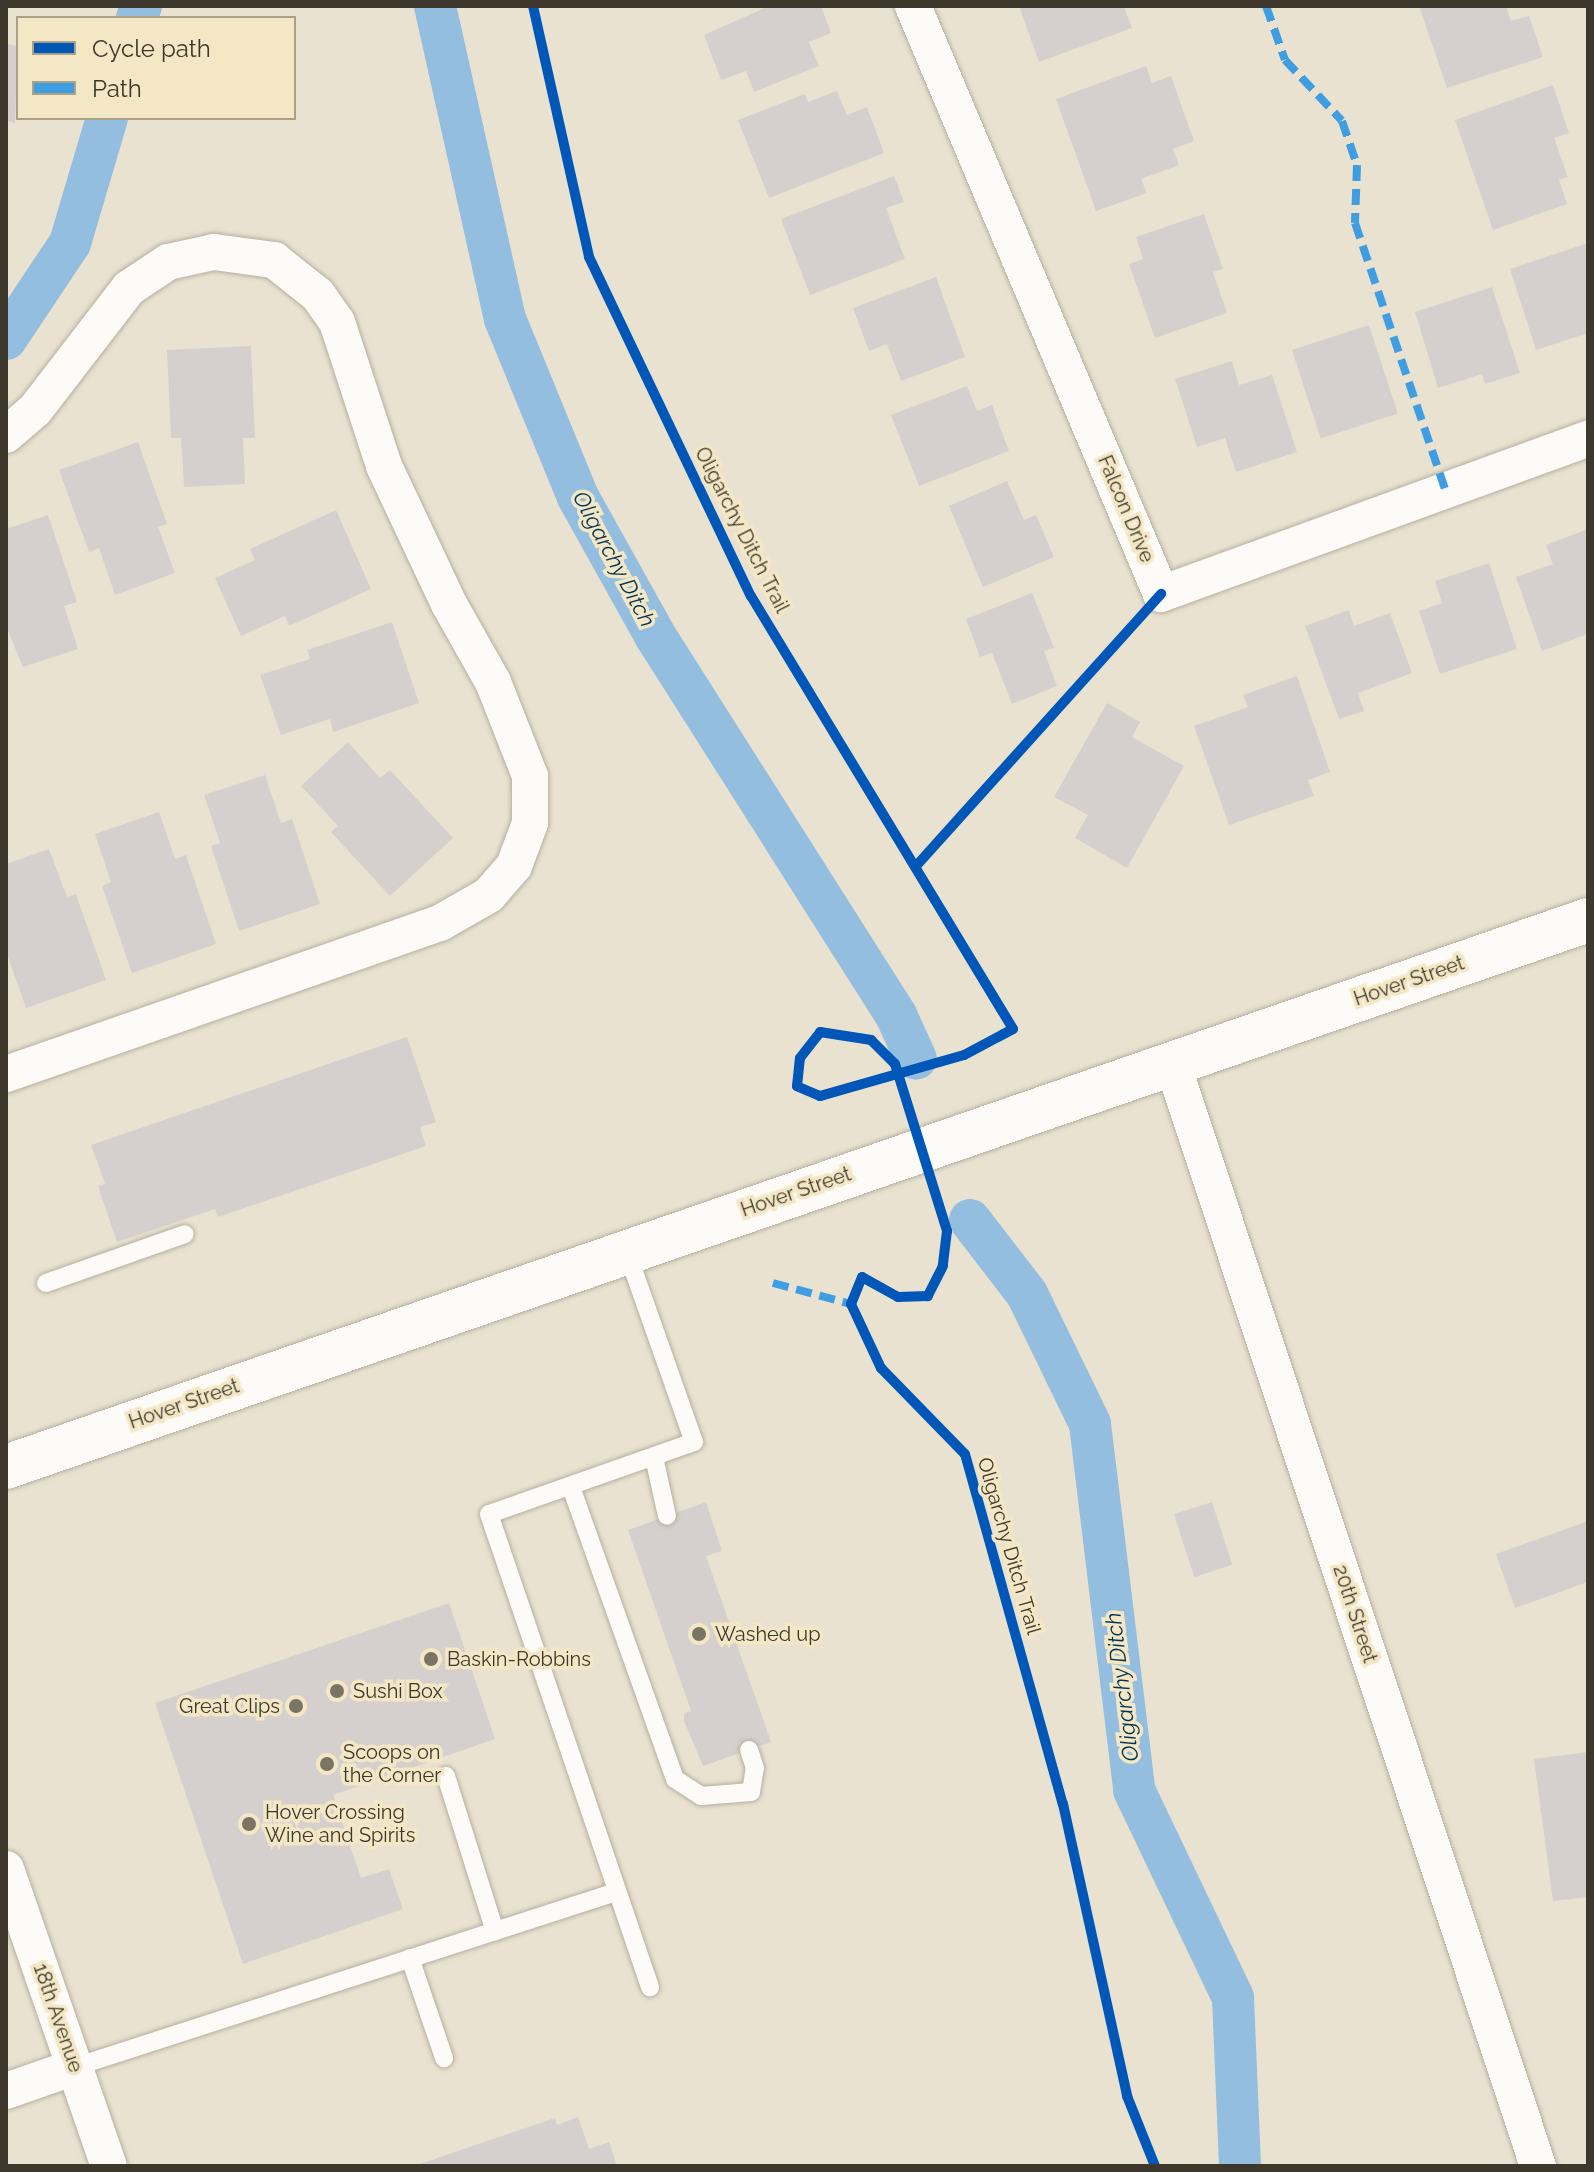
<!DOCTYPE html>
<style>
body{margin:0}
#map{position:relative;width:1594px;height:2172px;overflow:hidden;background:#eae2d0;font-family:Raleway,sans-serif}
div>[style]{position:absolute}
.canal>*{height:42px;margin:-21px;padding:0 21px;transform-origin:21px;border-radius:21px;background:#94bedf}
.building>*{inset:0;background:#d5d0ce;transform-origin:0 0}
.roads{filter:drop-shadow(0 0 2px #b6afa1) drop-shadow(0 0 2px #b6afa1)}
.service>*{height:18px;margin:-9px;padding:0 9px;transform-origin:9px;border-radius:9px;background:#fcfbf8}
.minor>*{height:36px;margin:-18px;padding:0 18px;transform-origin:18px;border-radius:18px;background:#fcfbf8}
.secondary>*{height:44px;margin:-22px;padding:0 22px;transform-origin:22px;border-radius:22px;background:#fcfbf8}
.quiet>*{height:8px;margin-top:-4px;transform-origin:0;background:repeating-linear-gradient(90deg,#3f9ee1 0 16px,transparent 0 24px)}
.cycleway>*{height:10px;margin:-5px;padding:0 5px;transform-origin:5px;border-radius:5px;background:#0057b8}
.dots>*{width:22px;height:22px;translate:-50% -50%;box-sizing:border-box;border:4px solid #f4e7c5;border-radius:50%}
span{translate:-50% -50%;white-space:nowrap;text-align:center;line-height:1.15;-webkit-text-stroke:7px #f4e7c5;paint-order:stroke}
.street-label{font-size:20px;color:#3d382b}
.poi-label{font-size:20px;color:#3d382b}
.left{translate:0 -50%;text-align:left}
.right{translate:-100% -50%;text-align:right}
.water-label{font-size:22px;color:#003356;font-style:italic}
.frame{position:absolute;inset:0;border:8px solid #3d382b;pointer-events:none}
.legend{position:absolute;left:16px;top:16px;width:280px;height:104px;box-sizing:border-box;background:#f4e7c5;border:2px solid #aba187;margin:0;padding:10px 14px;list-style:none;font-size:24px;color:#3d382b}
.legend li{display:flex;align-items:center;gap:16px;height:40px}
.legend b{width:40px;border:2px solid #aba187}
</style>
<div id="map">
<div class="canal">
<div style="left:435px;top:6px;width:321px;rotate:77.4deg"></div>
<div style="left:505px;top:319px;width:192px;rotate:67.7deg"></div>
<div style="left:578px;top:497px;width:160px;rotate:60.9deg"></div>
<div style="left:656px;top:637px;width:448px;rotate:57.6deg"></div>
<div style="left:896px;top:1015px;width:48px;rotate:65.6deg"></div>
<div style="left:137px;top:18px;width:13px;rotate:-72deg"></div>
<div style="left:6px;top:339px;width:115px;rotate:-56.3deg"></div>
<div style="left:70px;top:243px;width:130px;rotate:-73.5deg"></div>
<div style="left:970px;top:1220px;width:93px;rotate:52.4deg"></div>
<div style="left:1027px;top:1294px;width:144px;rotate:64.1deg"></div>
<div style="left:1090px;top:1424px;width:369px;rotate:83.1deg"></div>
<div style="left:1134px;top:1790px;width:230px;rotate:64.5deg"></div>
<div style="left:1233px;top:1998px;width:168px;rotate:87.6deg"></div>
</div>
<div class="building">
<div style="clip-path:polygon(769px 6px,821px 6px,831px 33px,809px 42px,819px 66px,754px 92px,746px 71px,721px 80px,704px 35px)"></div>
<div style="clip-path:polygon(1019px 6px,1124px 6px,1132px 28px,1039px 62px)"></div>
<div style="clip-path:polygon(1419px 6px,1506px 6px,1511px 21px,1529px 16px,1543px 57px,1447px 88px)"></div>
<div style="clip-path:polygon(6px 44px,18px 46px,15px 123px,6px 121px)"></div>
<div style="clip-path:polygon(1146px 66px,1152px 83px,1171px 76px,1194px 141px,1173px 149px,1179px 165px,1141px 179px,1147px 193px,1096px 211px,1056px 99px)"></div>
<div style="clip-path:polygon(1553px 85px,1569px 133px,1554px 138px,1568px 177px,1559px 180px,1567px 204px,1493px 230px,1455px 120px)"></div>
<div style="clip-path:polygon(837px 91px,847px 115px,867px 107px,884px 153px,769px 198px,738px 120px,805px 94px,808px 102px)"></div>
<div style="clip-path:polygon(894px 176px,904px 202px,886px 208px,905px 259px,810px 295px,781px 219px)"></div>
<div style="clip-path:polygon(1204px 214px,1223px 269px,1213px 272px,1227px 313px,1155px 338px,1129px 264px,1143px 259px,1136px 237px)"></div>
<div style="clip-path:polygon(1588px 243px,1588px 333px,1536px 350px,1510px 269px)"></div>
<div style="clip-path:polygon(936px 277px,965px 357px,901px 381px,887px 344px,869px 351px,853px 308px)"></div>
<div style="clip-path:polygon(1492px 287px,1520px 373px,1485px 384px,1482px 374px,1438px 388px,1415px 312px)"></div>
<div style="left:1369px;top:325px;width:93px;height:81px;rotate:72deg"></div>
<div style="clip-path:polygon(251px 346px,255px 438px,243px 438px,245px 484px,184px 487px,181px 438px,171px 438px,167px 350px)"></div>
<div style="clip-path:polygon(1232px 361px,1239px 385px,1272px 375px,1297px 452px,1236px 472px,1225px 438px,1197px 447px,1175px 379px)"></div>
<div style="clip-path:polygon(967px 386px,977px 411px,992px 405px,1009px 451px,919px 486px,891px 415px)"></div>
<div style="clip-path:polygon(138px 442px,167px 524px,158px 527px,175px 573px,115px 595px,99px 548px,89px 552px,59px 470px)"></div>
<div style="clip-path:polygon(1007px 481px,1024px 520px,1036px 515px,1054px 557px,983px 587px,949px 506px)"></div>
<div style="clip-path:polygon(336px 510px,371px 589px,289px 626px,285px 616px,241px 636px,215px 578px,255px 560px,250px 549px)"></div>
<div style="clip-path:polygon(48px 515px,77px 602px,64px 606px,78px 649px,23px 667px,6px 626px,6px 529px)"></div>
<div style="clip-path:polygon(1588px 529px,1588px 634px,1542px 651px,1516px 577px,1553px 564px,1546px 545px)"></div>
<div style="clip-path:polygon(1489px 563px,1517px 649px,1440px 674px,1419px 611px,1442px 603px,1435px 581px)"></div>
<div style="clip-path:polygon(1032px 593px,1054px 648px,1044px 651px,1057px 686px,1012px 704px,992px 653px,980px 657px,966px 619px)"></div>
<div style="clip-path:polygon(1349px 610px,1354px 626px,1390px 613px,1412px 673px,1358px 693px,1364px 711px,1339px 719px,1305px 626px)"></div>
<div style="clip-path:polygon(392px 622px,419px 703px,333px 732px,330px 719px,281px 735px,260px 675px,310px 659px,307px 650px)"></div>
<div style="clip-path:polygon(1297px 676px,1330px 772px,1308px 780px,1314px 796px,1229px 825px,1194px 726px,1248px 707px,1243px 695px)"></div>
<div style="clip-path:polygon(1107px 703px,1140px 722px,1132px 737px,1184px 766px,1127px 868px,1075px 838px,1088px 815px,1054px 797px)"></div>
<div style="clip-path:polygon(348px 742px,380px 778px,390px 770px,453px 838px,390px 896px,331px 832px,338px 826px,301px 786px)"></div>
<div style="clip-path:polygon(265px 775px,281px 823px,292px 819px,320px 904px,239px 931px,211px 846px,220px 843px,204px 795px)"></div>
<div style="clip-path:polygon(159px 812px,175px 859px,186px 855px,216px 944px,132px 973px,102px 886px,111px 882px,95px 834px)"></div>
<div style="clip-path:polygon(49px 849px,67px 897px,76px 894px,106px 980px,26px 1008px,6px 951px,6px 864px)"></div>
<div style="clip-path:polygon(407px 1037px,436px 1122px,420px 1127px,426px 1146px,218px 1217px,215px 1209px,117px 1242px,98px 1186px,105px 1184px,91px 1145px)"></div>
<div style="clip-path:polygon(706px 1502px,722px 1551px,706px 1556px,771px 1742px,703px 1766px,684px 1721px,684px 1713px,691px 1711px,628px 1530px)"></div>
<div style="left:1212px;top:1502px;width:66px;height:40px;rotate:72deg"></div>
<div style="clip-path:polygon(1588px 1521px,1588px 1582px,1515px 1608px,1496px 1554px)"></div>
<div style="clip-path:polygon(449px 1603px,495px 1739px,333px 1795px,361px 1878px,389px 1869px,403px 1909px,243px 1964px,155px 1703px)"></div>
<div style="clip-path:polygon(1588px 1752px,1588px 1897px,1553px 1901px,1534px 1759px)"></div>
<div style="clip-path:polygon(578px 2117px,589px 2149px,609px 2142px,617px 2166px,414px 2166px,555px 2118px,557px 2125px)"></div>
</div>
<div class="roads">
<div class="service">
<div style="left:627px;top:1252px;width:201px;rotate:70.6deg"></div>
<div style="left:694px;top:1442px;width:217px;rotate:160.6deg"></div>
<div style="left:489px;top:1514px;width:500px;rotate:71.2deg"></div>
<div style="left:46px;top:1283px;width:147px;rotate:-19.4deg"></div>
<div style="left:654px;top:1457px;width:60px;rotate:77.6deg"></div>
<div style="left:571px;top:1487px;width:310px;rotate:70.4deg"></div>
<div style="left:675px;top:1779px;width:31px;rotate:33deg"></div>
<div style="left:701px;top:1796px;width:50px;rotate:-4.6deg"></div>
<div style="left:751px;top:1792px;width:24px;rotate:-81deg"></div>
<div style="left:755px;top:1768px;width:19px;rotate:-108deg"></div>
<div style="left:446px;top:1776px;width:163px;rotate:72.5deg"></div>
<div style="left:410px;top:1958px;width:106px;rotate:71.2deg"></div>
<div style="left:75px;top:2067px;width:569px;rotate:-17.93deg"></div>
</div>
<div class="minor">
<div style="left:913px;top:6px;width:638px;rotate:67.13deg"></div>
<div style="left:1161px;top:594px;width:454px;rotate:-20deg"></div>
<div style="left:6px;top:435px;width:38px;rotate:-41deg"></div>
<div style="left:35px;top:410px;width:154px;rotate:-52.4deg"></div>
<div style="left:129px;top:288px;width:47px;rotate:-33.7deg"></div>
<div style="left:168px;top:262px;width:47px;rotate:-12.3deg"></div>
<div style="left:214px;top:252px;width:61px;rotate:7.6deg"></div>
<div style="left:274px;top:260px;width:56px;rotate:38.5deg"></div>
<div style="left:318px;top:295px;width:33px;rotate:55deg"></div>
<div style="left:337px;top:322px;width:151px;rotate:71.9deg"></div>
<div style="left:384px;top:466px;width:153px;rotate:64.8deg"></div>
<div style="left:449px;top:604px;width:90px;rotate:60.6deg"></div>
<div style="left:493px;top:682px;width:101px;rotate:68.5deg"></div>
<div style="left:530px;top:776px;width:47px;rotate:90deg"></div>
<div style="left:530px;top:823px;width:46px;rotate:110.4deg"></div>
<div style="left:514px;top:866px;width:38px;rotate:131deg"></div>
<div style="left:489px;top:895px;width:56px;rotate:150.3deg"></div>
<div style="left:440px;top:923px;width:460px;rotate:160.8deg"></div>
<div style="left:1172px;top:1062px;width:1163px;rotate:71.66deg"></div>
<div style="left:6px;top:1869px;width:314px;rotate:70.9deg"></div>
<div style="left:6px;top:2091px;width:73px;rotate:-19.2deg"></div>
</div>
<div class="secondary">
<div style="left:6px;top:1467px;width:1674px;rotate:-19.07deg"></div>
</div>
</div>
<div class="quiet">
<div style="left:1266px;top:6px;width:57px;rotate:70.6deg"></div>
<div style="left:1285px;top:60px;width:83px;rotate:46.9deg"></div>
<div style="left:1342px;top:121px;width:46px;rotate:71.2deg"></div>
<div style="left:1357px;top:165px;width:58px;rotate:92deg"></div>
<div style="left:1355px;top:223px;width:281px;rotate:71.3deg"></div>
<div style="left:773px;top:1283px;width:81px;rotate:15.1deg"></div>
</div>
<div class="cycleway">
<div style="left:533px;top:6px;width:257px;rotate:77.4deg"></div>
<div style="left:589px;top:257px;width:376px;rotate:64.5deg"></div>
<div style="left:751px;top:596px;width:506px;rotate:58.82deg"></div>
<div style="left:1013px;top:1029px;width:55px;rotate:152deg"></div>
<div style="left:964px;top:1055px;width:150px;rotate:164.1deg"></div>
<div style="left:820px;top:1096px;width:25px;rotate:-157deg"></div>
<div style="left:797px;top:1086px;width:28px;rotate:-84deg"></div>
<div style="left:800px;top:1058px;width:33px;rotate:-52deg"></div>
<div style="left:820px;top:1032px;width:52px;rotate:8.9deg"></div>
<div style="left:871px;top:1040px;width:34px;rotate:45deg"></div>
<div style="left:895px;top:1064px;width:175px;rotate:72.7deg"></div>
<div style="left:947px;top:1231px;width:35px;rotate:97deg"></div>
<div style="left:943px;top:1266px;width:34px;rotate:117deg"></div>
<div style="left:928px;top:1296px;width:30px;rotate:178deg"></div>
<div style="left:898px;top:1297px;width:41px;rotate:-150.9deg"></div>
<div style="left:862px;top:1277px;width:29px;rotate:112deg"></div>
<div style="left:851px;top:1304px;width:71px;rotate:64.9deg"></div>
<div style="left:881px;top:1368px;width:120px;rotate:45.7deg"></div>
<div style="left:965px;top:1454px;width:363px;rotate:74.4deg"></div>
<div style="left:1063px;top:1804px;width:299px;rotate:77.6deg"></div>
<div style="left:1127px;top:2096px;width:75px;rotate:68.2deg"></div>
<div style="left:917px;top:865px;width:365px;rotate:-48deg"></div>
</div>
<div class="dots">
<div style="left:699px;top:1634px;background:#7a7465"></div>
<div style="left:431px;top:1659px;background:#7a7465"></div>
<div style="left:337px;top:1691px;background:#7a7465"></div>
<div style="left:296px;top:1706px;background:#7a7465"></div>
<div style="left:327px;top:1764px;background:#7a7465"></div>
<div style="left:249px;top:1824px;background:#7a7465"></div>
</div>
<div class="street-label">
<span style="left:1126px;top:509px;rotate:67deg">Falcon Drive</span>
<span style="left:742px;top:530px;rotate:63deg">Oligarchy Ditch Trail</span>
<span style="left:1409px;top:981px;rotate:-19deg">Hover Street</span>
<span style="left:796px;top:1192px;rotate:-19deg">Hover Street</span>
<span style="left:184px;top:1404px;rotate:-19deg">Hover Street</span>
<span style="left:1009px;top:1546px;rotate:74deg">Oligarchy Ditch Trail</span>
<span style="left:1355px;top:1614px;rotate:72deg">20th Street</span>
<span style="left:58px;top:2018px;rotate:71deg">18th Avenue</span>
</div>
<div class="poi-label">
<span class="left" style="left:715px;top:1634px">Washed up</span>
<span class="left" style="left:447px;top:1659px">Baskin-Robbins</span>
<span class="left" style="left:353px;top:1691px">Sushi Box</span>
<span class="right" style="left:280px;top:1706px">Great Clips</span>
<span class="left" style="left:343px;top:1764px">Scoops on<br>the Corner</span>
<span class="left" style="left:265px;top:1824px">Hover Crossing<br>Wine and Spirits</span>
</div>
<div class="water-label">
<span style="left:614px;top:559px;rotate:62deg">Oligarchy Ditch</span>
<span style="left:1122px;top:1687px;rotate:-97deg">Oligarchy Ditch</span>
</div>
<div class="frame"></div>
<ul class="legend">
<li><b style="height:10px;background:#0057b8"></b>Cycle path</li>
<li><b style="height:10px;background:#3f9ee1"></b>Path</li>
</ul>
</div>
